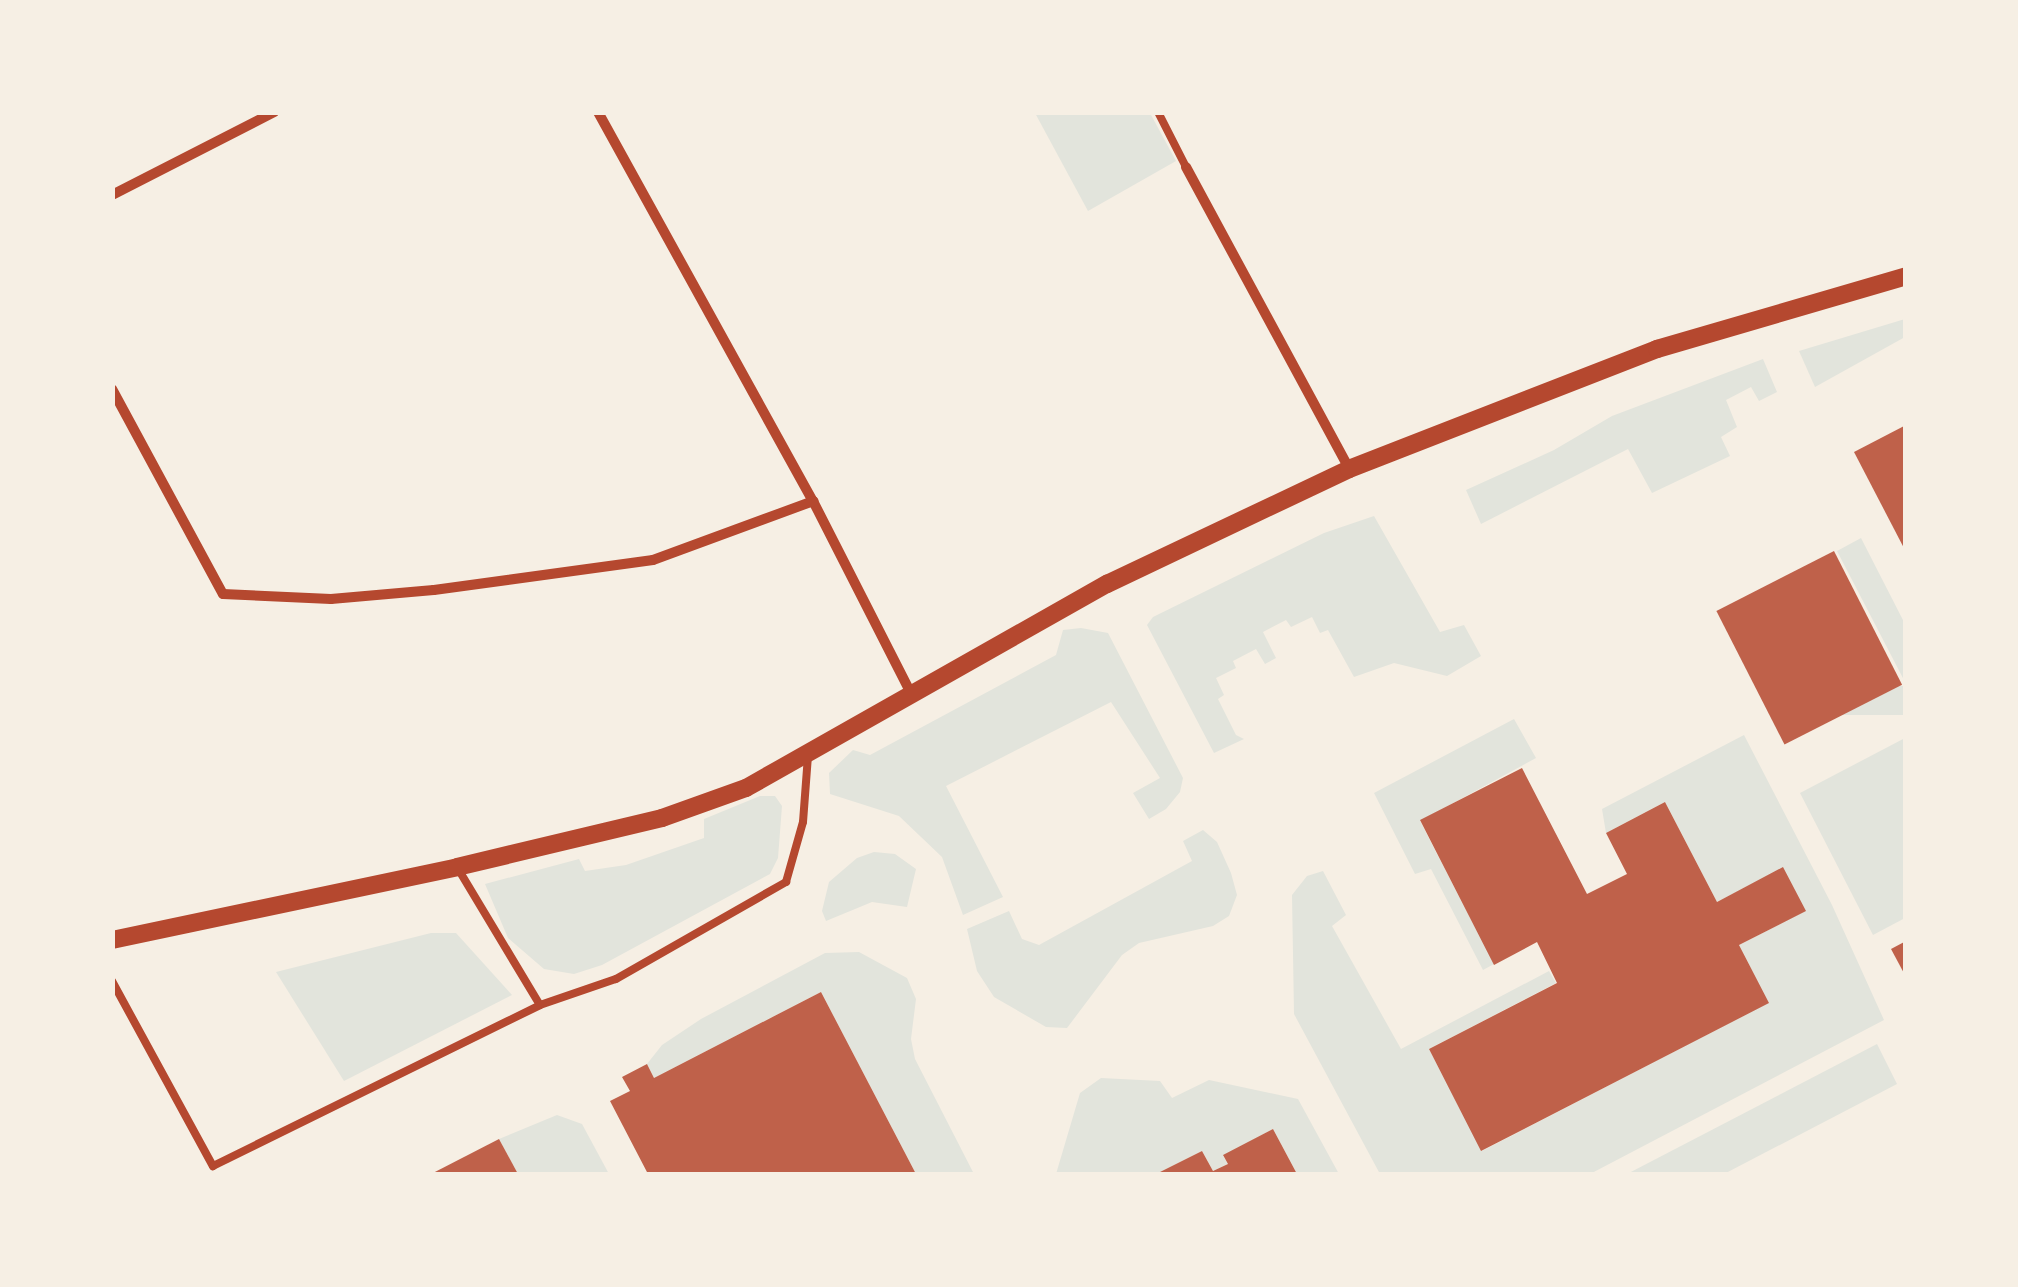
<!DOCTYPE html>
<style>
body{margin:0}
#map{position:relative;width:2018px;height:1287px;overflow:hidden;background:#f6efe4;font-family:"Varela Round",sans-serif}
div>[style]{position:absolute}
.green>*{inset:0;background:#e2e4dc;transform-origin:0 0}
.building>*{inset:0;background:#bf614a;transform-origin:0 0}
.service>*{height:8px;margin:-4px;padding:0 4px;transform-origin:4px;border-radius:4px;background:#b5482f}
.minor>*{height:10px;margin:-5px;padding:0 5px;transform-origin:5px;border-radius:5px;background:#b5482f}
.tertiary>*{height:18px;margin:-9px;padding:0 9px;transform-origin:9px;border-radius:9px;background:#b5482f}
span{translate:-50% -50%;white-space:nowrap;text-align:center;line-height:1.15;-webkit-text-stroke:10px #f6efe4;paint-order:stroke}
.frame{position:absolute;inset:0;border:115px solid #f6efe4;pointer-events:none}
</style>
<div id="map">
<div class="green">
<div style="clip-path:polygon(1035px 113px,1150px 113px,1176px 161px,1088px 211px)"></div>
<div style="clip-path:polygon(1905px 319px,1905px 337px,1815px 387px,1799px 351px)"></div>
<div style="clip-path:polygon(1763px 359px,1777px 392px,1759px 401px,1751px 387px,1726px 400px,1737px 427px,1721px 437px,1730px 456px,1652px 493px,1628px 449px,1481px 524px,1466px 490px,1554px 450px,1612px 416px)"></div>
<div style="clip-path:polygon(1374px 516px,1440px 632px,1464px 625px,1481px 656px,1447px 676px,1394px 663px,1354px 677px,1328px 630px,1320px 633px,1312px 617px,1291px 627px,1286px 620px,1263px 632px,1276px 658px,1265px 664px,1256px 649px,1233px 661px,1236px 668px,1216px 678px,1224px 695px,1218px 699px,1236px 735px,1244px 739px,1214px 753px,1147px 625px,1153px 617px,1324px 533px)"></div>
<div style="clip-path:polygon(1861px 538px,1905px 624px,1905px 682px,1837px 551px)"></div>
<div style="clip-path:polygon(1081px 628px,1108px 633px,1183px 778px,1180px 792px,1166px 809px,1149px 819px,1133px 793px,1160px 778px,1111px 702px,946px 786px,1003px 897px,963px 915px,942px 857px,899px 816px,830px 794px,829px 773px,853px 750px,870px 755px,1056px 655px,1063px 630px)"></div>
<div style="left:1905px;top:686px;width:29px;height:134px;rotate:90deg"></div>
<div style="clip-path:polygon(1514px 719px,1536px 758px,1420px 821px,1494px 964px,1483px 970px,1431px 869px,1415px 874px,1374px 793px)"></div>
<div style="clip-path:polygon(1744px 735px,1832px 905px,1884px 1020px,1590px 1174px,1380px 1174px,1294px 1014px,1292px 895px,1307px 876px,1323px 871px,1346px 915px,1332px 926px,1401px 1049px,1549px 971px,1556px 983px,1429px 1049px,1482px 1151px,1768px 1003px,1739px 945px,1805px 911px,1783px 868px,1717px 902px,1665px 802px,1606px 833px,1602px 809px)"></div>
<div style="clip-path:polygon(1905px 738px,1905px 918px,1873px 935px,1800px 793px)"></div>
<div style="clip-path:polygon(760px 796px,775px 796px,782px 806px,778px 858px,770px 874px,602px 965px,574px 974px,544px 969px,508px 938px,485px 884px,579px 859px,585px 871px,626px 865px,704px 838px,704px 819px)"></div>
<div style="clip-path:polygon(1203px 830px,1217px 842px,1231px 873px,1237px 895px,1229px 916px,1213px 926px,1139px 943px,1122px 955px,1067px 1028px,1046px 1027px,994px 997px,977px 971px,967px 929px,1009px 911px,1022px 939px,1039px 945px,1192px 861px,1183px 841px)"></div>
<div style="clip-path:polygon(874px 852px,895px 854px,916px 869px,907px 907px,872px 902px,826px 921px,822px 911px,829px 882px,857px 858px)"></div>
<div style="clip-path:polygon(431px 933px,456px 933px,512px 995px,344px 1081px,276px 972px)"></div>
<div style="clip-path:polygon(859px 952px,907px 978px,916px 999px,911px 1039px,915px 1059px,974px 1174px,916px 1174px,821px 992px,654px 1078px,647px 1064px,662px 1045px,701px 1019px,825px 953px)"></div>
<div style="clip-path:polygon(1877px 1044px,1897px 1084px,1724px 1174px,1627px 1174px)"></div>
<div style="clip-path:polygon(1101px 1078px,1160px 1081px,1172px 1098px,1209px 1080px,1298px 1099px,1339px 1174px,1297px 1174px,1273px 1129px,1223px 1156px,1228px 1164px,1213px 1171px,1202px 1151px,1156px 1174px,1056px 1174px,1080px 1093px)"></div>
<div style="clip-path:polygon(557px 1115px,582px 1124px,609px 1174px,518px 1174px,499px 1139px)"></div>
</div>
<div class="building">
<div style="clip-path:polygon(1906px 425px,1906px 552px,1854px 452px)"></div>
<div style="left:1834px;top:551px;width:150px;height:132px;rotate:63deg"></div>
<div style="clip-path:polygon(1522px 768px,1587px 894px,1627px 874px,1606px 833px,1665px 802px,1717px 902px,1783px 867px,1806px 911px,1739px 945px,1769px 1003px,1481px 1151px,1429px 1049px,1557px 983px,1537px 942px,1494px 965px,1420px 820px)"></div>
<div style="clip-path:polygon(1906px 941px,1906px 977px,1891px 949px)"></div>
<div style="clip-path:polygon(821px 992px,916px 1174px,648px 1174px,610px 1101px,630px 1091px,622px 1077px,647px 1064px,654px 1078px)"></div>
<div style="clip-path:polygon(1273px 1129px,1297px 1174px,1156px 1174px,1202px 1151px,1213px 1171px,1228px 1164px,1223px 1155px)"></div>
<div style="clip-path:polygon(499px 1139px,518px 1174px,431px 1174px)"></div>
</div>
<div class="service">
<div style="left:1158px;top:112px;width:62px;rotate:63deg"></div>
<div style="left:457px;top:867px;width:161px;rotate:59deg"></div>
<div style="left:112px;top:981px;width:211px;rotate:61.4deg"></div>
<div style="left:213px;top:1166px;width:364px;rotate:-26.2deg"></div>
<div style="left:540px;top:1005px;width:80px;rotate:-18.9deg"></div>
<div style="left:616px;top:979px;width:196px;rotate:-29.7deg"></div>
<div style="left:786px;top:882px;width:62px;rotate:-74.2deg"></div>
<div style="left:803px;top:822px;width:67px;rotate:-85.7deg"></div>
</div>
<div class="minor">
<div style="left:598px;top:112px;width:444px;rotate:61.1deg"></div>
<div style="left:813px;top:501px;width:218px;rotate:63deg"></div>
<div style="left:1186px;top:167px;width:343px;rotate:61.6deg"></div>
<div style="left:112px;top:195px;width:182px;rotate:-27.1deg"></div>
<div style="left:112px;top:389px;width:233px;rotate:61.6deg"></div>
<div style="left:223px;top:594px;width:108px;rotate:2.7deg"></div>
<div style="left:331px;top:599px;width:103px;rotate:-5deg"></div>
<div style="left:434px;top:590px;width:221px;rotate:-7.8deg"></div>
<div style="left:653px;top:560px;width:171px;rotate:-20.2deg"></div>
</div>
<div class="tertiary">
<div style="left:112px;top:940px;width:353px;rotate:-11.9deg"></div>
<div style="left:457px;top:867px;width:211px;rotate:-13.4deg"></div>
<div style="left:662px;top:818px;width:89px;rotate:-19.7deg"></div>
<div style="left:746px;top:788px;width:415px;rotate:-29.5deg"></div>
<div style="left:1107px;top:584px;width:268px;rotate:-25.4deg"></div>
<div style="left:1349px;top:469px;width:331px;rotate:-21.3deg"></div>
<div style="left:1657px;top:349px;width:259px;rotate:-16.3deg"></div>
</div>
<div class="frame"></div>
</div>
